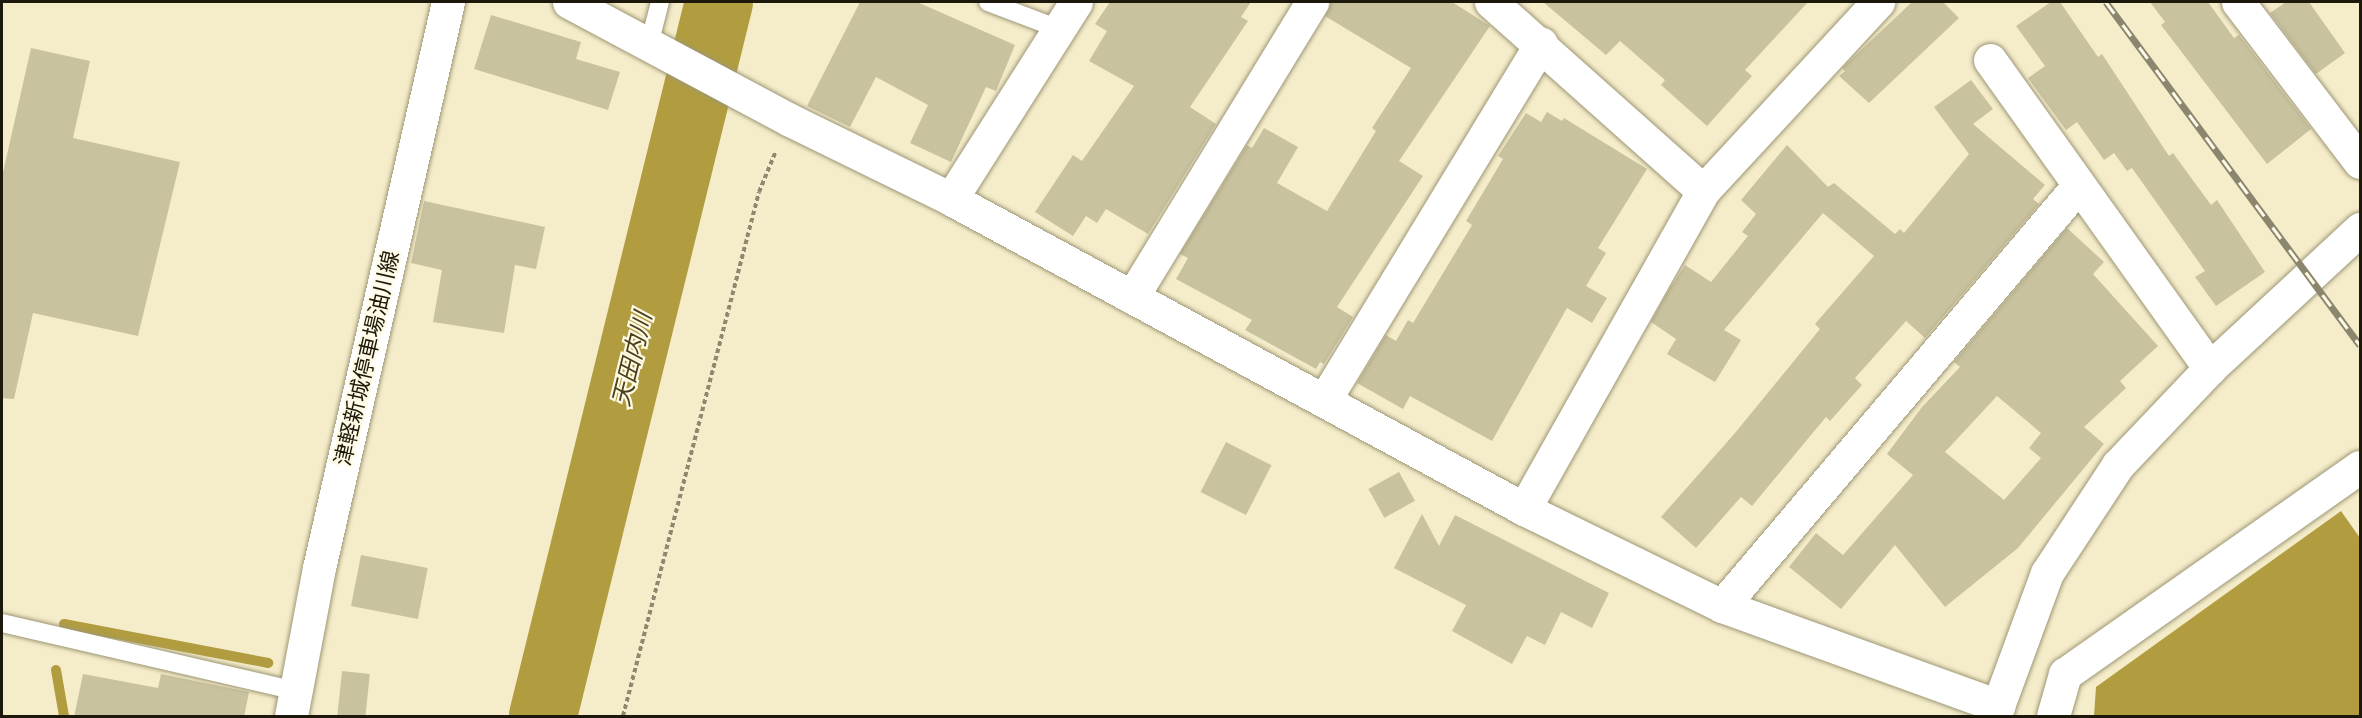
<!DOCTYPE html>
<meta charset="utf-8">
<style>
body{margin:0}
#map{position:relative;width:2362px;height:718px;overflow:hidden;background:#f5edca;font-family:Commissioner,"Noto Sans JP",sans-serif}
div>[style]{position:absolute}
.water>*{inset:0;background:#b19d40}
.stream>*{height:10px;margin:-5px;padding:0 5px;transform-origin:5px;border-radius:5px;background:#b19d40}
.river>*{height:68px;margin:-34px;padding:0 34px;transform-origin:34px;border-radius:34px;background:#b19d40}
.building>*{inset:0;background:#c9c29f;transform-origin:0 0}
.path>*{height:4px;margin-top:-2px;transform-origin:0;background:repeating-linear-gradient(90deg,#8d886f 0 4.5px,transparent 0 7.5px)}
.roads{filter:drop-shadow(0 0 2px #9d9675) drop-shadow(0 0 2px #9d9675)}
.service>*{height:18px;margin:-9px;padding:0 9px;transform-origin:9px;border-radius:9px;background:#fff}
.minor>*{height:33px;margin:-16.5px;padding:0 16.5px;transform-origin:16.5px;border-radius:16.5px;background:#fff}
.secondary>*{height:33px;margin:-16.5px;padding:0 16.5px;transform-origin:16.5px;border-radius:16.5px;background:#fff}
.rail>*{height:7px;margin-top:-3.5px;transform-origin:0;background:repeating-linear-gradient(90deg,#fffae5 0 14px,#8c866e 0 28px);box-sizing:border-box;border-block:2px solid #8c866e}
span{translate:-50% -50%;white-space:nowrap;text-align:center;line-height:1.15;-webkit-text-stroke:4.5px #fffae5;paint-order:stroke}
.street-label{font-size:22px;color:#1c190c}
.water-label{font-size:24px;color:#4a411a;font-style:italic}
.frame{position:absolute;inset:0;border:3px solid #1c190c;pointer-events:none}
</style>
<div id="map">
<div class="water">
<div style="clip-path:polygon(2341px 511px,2360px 538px,2360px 716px,2094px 716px,2096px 687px)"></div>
</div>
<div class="stream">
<div style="left:64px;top:624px;width:208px;rotate:10.8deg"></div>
<div style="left:56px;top:670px;width:47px;rotate:80.1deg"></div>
</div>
<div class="river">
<div style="left:543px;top:716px;width:735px;rotate:-76.15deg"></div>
</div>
<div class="building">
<div style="clip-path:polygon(860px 2px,917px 2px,1015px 45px,996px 91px,986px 87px,951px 162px,910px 143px,928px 105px,876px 77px,850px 127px,807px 106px)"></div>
<div style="clip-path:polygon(1110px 2px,1251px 2px,1241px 17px,1248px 21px,1190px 107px,1216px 124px,1148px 234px,1106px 209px,1097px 223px,1086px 216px,1073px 236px,1035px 212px,1073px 155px,1082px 161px,1134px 86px,1089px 61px,1107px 31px,1095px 24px)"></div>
<div style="clip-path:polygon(1331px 2px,1452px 2px,1490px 26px,1399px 161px,1423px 176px,1337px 307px,1353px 317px,1324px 364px,1320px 362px,1316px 369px,1245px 330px,1252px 320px,1176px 279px,1188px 258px,1180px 254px,1247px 145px,1252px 148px,1264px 128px,1298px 147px,1277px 183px,1327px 211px,1376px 131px,1372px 128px,1411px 68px,1325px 16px)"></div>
<div style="clip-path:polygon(1543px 2px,1808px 2px,1745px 70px,1752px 76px,1707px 126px,1661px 85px,1665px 80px,1620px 41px,1606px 55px)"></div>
<div style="clip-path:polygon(1912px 2px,1943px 2px,1959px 18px,1869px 103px,1839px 76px,1845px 71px,1842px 68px)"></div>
<div style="clip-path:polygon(2051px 2px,2060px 2px,2098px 57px,2102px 54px,2169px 156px,2173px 153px,2211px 205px,2217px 200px,2265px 272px,2216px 306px,2195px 277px,2205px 271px,2132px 168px,2127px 171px,2114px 153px,2104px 160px,2077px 122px,2066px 130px,2028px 78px,2045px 66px,2016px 26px)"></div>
<div style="clip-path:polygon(2150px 2px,2208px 2px,2234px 38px,2239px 35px,2311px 129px,2267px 164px,2161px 25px,2165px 22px)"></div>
<div style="clip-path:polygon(2286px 2px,2309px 2px,2345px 53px,2316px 74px,2270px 13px)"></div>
<div style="clip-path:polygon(491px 15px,581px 42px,576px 59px,620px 72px,608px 110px,474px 69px)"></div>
<div style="clip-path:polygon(31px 48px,90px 61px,73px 138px,180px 162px,138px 336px,33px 313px,14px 399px,2px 398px,2px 177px)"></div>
<div style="clip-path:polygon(1971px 80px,1993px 109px,1973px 124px,2045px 185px,2033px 199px,2039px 204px,1925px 338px,1906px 321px,1855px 378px,1862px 385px,1830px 421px,1826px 417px,1752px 506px,1741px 497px,1696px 548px,1661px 517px,1735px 433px,1820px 329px,1815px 324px,1874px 256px,1823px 213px,1724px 330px,1741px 340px,1715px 382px,1667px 354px,1676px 339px,1651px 322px,1667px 293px,1685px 265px,1711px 282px,1748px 236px,1742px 232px,1756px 214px,1741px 200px,1787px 145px,1828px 187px,1834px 183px,1895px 234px,1900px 229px,1904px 233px,1969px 154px,1934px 107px)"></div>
<div style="clip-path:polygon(1547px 112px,1562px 121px,1564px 118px,1647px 169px,1598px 248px,1606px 253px,1586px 286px,1607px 298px,1592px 323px,1567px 308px,1492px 441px,1410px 396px,1403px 409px,1357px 383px,1386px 335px,1396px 341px,1408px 320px,1413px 323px,1472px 225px,1466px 221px,1503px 159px,1498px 156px,1526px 113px,1541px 122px)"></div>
<div style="clip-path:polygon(424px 201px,545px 227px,536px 269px,515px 265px,504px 333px,433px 322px,442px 270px,411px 263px)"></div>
<div style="clip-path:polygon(evenodd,2067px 228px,2104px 262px,2093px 274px,2158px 346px,2120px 381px,2126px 388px,2084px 427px,2104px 444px,2018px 548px,1945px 607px,1895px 545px,1841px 609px,1789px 567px,1816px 533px,1843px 555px,1913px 475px,1887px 454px,1922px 407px,1960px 367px,1954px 362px,2067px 228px,1997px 396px,2041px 433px,2029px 448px,2041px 458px,2004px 500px,1945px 452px,1997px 396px)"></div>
<div style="left:1226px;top:442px;width:51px;height:56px;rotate:27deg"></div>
<div style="left:1399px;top:472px;width:33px;height:35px;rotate:61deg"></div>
<div style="clip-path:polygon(1422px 514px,1439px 546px,1455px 515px,1609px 593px,1592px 628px,1561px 612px,1545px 645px,1527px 636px,1512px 664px,1452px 631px,1466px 605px,1394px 568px)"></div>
<div style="left:361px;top:555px;width:68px;height:52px;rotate:11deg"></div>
<div style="left:342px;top:671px;width:28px;height:46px;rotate:6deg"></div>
<div style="clip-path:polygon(83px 674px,158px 688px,161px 674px,249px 692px,244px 717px,74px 717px)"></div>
</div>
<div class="path">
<div style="left:623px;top:716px;width:541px;rotate:-75.45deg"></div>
<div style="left:759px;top:192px;width:44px;rotate:-67.5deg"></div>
</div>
<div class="roads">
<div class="service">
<div style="left:988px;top:2px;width:76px;rotate:20.8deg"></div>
<div style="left:649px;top:45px;width:44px;rotate:-75.7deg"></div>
<div style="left:2px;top:623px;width:302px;rotate:13deg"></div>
</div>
<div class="minor">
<div style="left:569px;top:2px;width:251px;rotate:28.1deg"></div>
<div style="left:790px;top:120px;width:179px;rotate:26.1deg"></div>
<div style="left:951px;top:199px;width:651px;rotate:28.41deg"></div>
<div style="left:1524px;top:509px;width:220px;rotate:26.1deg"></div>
<div style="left:1722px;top:606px;width:294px;rotate:19.9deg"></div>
<div style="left:1998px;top:706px;width:142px;rotate:-69.8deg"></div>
<div style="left:2047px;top:573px;width:129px;rotate:-56.7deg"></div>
<div style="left:2118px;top:465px;width:134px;rotate:-46.5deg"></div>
<div style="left:2210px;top:368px;width:205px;rotate:-42.8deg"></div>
<div style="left:1491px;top:2px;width:284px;rotate:41.7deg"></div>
<div style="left:2238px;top:2px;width:201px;rotate:52.7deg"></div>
<div style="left:1990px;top:60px;width:379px;rotate:54.5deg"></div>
<div style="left:951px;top:199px;width:233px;rotate:-57.6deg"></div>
<div style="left:1132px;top:297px;width:346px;rotate:-58.6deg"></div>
<div style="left:1325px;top:399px;width:416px;rotate:-58.7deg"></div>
<div style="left:1524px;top:509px;width:365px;rotate:-60.6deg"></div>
<div style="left:1703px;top:191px;width:258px;rotate:-47.2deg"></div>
<div style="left:1722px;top:606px;width:551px;rotate:-49.71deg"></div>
<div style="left:2053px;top:716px;width:44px;rotate:-74.1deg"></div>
<div style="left:2065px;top:674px;width:360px;rotate:-35.1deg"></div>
</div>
<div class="secondary">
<div style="left:291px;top:716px;width:151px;rotate:-79.3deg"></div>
<div style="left:319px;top:568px;width:581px;rotate:-77.16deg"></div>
</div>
</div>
<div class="rail">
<div style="left:2106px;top:2px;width:427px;rotate:53.5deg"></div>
</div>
<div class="street-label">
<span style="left:366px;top:358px;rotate:-77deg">津軽新城停車場油川線</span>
</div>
<div class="water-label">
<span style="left:631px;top:359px;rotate:-76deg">天田内川</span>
</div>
<div class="frame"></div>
</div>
